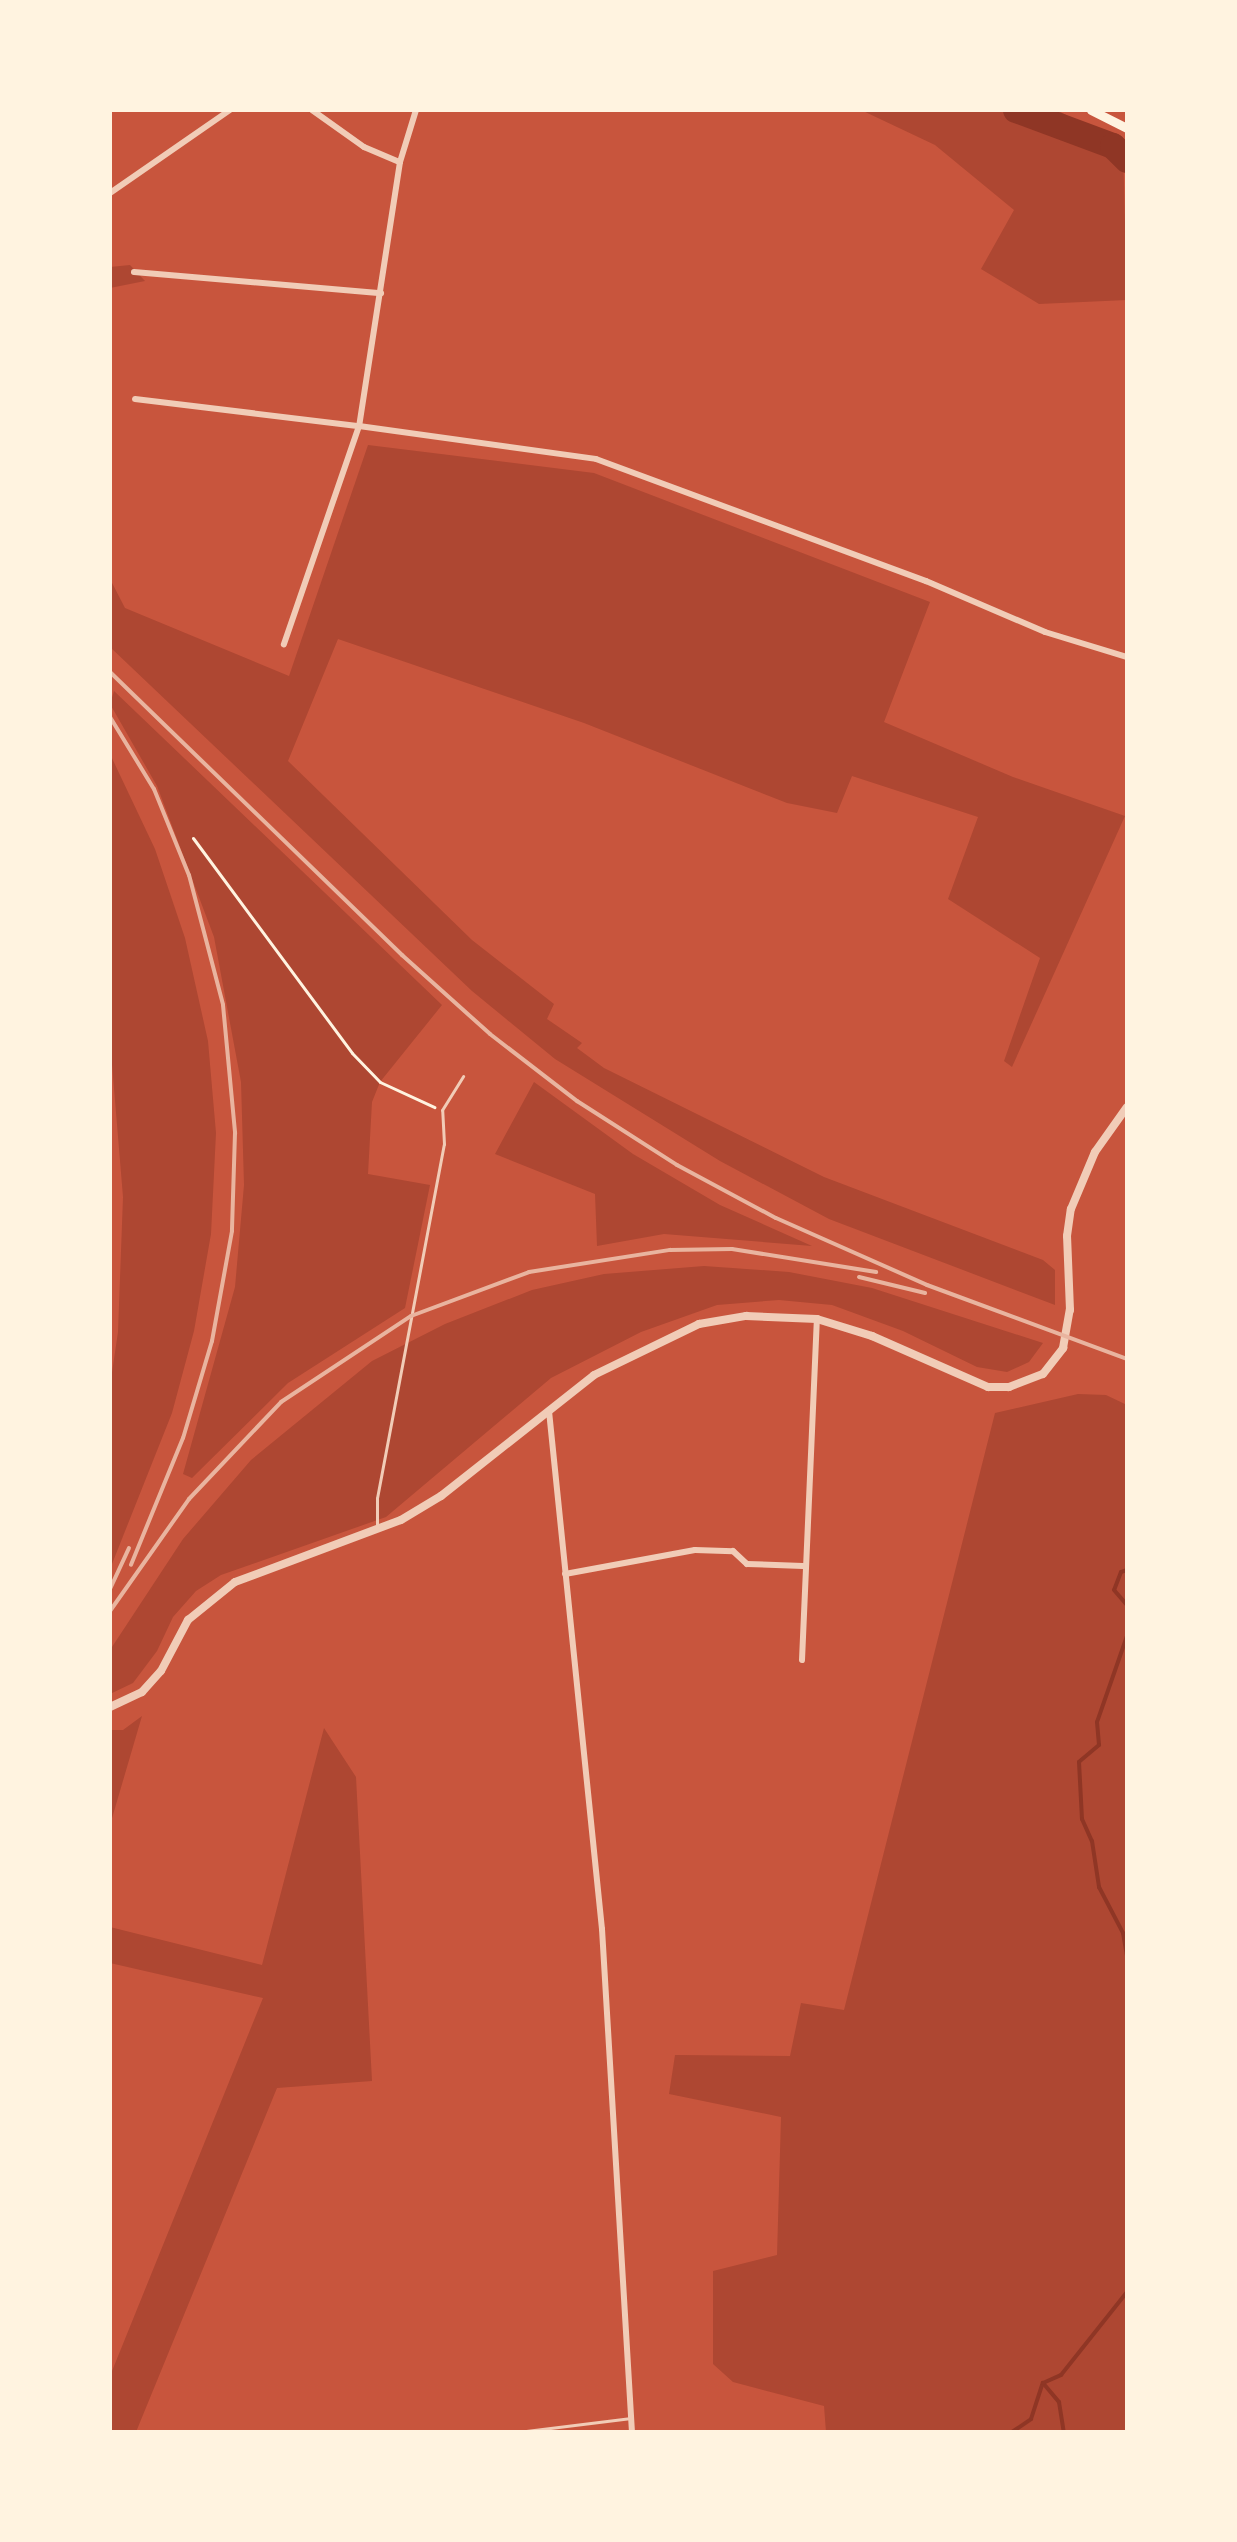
<!DOCTYPE html>
<style>
body{margin:0}
#map{position:relative;width:1237px;height:2542px;overflow:hidden;background:#c8553d;font-family:"Public Sans",sans-serif}
div>[style]{position:absolute}
.green>*{inset:0;background:#ae4732}
.stream>*{height:4px;margin:-2px;padding:0 2px;transform-origin:2px;border-radius:2px;background:#8f3625}
.river>*{height:26px;margin:-13px;padding:0 13px;transform-origin:13px;border-radius:13px;background:#8f3625}
.path>*{height:3px;margin:-1.5px;padding:0 1.5px;transform-origin:1.5px;border-radius:1.5px;background:#fff3e0}
.service>*{height:3px;margin:-1.5px;padding:0 1.5px;transform-origin:1.5px;border-radius:1.5px;background:#f1ccb7}
.minor>*{height:6px;margin:-3px;padding:0 3px;transform-origin:3px;border-radius:3px;background:#f1ccb7}
.tertiary>*{height:8px;margin:-4px;padding:0 4px;transform-origin:4px;border-radius:4px;background:#f1ccb7}
.secondary>*{height:9px;margin:-4.5px;padding:0 4.5px;transform-origin:4.5px;border-radius:4.5px;background:#fff3e0}
.rail>*{height:4px;margin:-2px;padding:0 2px;transform-origin:2px;border-radius:2px;background:#e9b49f}
span{translate:-50% -50%;white-space:nowrap;text-align:center;line-height:1.15;-webkit-text-stroke:6px #fff3e0;paint-order:stroke}
.frame{position:absolute;inset:0;border:112px solid #fff3e0;pointer-events:none}
</style>
<div id="map">
<div class="green">
<div style="clip-path:polygon(861px 110px,1057px 110px,1123px 146px,1127px 300px,1039px 304px,981px 269px,1014px 210px,935px 145px)"></div>
<div style="clip-path:polygon(130px 265px,145px 281px,110px 288px,110px 267px)"></div>
<div style="clip-path:polygon(368px 445px,594px 473px,930px 602px,884px 722px,1013px 777px,1125px 816px,1012px 1067px,1004px 1061px,1040px 958px,948px 899px,978px 817px,852px 776px,837px 813px,787px 803px,584px 723px,338px 639px,288px 761px,472px 940px,554px 1004px,547px 1019px,582px 1043px,577px 1048px,604px 1068px,824px 1177px,1043px 1260px,1055px 1270px,1055px 1305px,829px 1219px,720px 1161px,555px 1059px,472px 991px,110px 647px,110px 579px,125px 608px,289px 676px)"></div>
<div style="clip-path:polygon(114px 691px,442px 1005px,380px 1082px,372px 1102px,368px 1174px,430px 1185px,405px 1308px,288px 1383px,192px 1478px,183px 1474px,235px 1287px,244px 1185px,241px 1082px,214px 937px,157px 786px,110px 704px)"></div>
<div style="clip-path:polygon(110px 754px,155px 849px,185px 938px,208px 1041px,216px 1133px,211px 1234px,194px 1331px,172px 1413px,110px 1569px,110px 1386px,118px 1332px,123px 1197px,110px 1040px)"></div>
<div style="clip-path:polygon(534px 1082px,633px 1154px,720px 1205px,812px 1246px,664px 1234px,597px 1246px,595px 1194px,495px 1154px)"></div>
<div style="clip-path:polygon(704px 1266px,789px 1272px,872px 1288px,1043px 1343px,1029px 1362px,1007px 1372px,977px 1367px,903px 1331px,832px 1305px,779px 1300px,717px 1305px,641px 1332px,551px 1378px,386px 1517px,221px 1575px,196px 1591px,173px 1617px,157px 1651px,133px 1683px,110px 1694px,110px 1650px,183px 1539px,251px 1460px,372px 1361px,445px 1324px,532px 1290px,604px 1274px)"></div>
<div style="clip-path:polygon(1078px 1394px,1106px 1395px,1127px 1405px,1127px 2432px,826px 2432px,824px 2406px,733px 2382px,713px 2364px,713px 2271px,777px 2255px,781px 2117px,669px 2094px,675px 2055px,790px 2056px,801px 2003px,844px 2010px,995px 1413px)"></div>
<div style="clip-path:polygon(142px 1716px,110px 1825px,110px 1730px,123px 1730px)"></div>
<div style="clip-path:polygon(324px 1728px,356px 1777px,372px 2081px,277px 2088px,136px 2432px,110px 2432px,110px 2376px,263px 1998px,110px 1963px,110px 1927px,262px 1965px)"></div>
</div>
<div class="stream">
<div style="left:1127px;top:1570px;width:6px;rotate:162deg"></div>
<div style="left:1121px;top:1572px;width:19px;rotate:111deg"></div>
<div style="left:1114px;top:1590px;width:20px;rotate:49deg"></div>
<div style="left:1127px;top:1636px;width:91px;rotate:109.2deg"></div>
<div style="left:1097px;top:1722px;width:23px;rotate:85deg"></div>
<div style="left:1099px;top:1745px;width:26px;rotate:140deg"></div>
<div style="left:1079px;top:1762px;width:57px;rotate:87deg"></div>
<div style="left:1082px;top:1819px;width:24px;rotate:66deg"></div>
<div style="left:1092px;top:1841px;width:47px;rotate:81.3deg"></div>
<div style="left:1099px;top:1887px;width:52px;rotate:62.4deg"></div>
<div style="left:1123px;top:1933px;width:23px;rotate:80deg"></div>
<div style="left:1043px;top:2383px;width:25px;rotate:50deg"></div>
<div style="left:1059px;top:2402px;width:30px;rotate:81deg"></div>
<div style="left:1012px;top:2432px;width:23px;rotate:-34deg"></div>
<div style="left:1031px;top:2419px;width:38px;rotate:-72deg"></div>
<div style="left:1043px;top:2383px;width:20px;rotate:-24deg"></div>
<div style="left:1061px;top:2375px;width:106px;rotate:-51.5deg"></div>
</div>
<div class="river">
<div style="left:1016px;top:110px;width:103px;rotate:20.4deg"></div>
<div style="left:1113px;top:146px;width:20px;rotate:45deg"></div>
</div>
<div class="path">
<div style="left:193px;top:838px;width:267px;rotate:53.5deg"></div>
<div style="left:352px;top:1053px;width:40px;rotate:46deg"></div>
<div style="left:380px;top:1082px;width:60px;rotate:24.8deg"></div>
</div>
<div class="service">
<div style="left:377px;top:1527px;width:29px;rotate:-90deg"></div>
<div style="left:377px;top:1498px;width:360px;rotate:-79.3deg"></div>
<div style="left:444px;top:1144px;width:34px;rotate:-93deg"></div>
<div style="left:442px;top:1110px;width:40px;rotate:-58deg"></div>
<div style="left:518px;top:2432px;width:114px;rotate:-7.1deg"></div>
</div>
<div class="minor">
<div style="left:312px;top:110px;width:64px;rotate:35.4deg"></div>
<div style="left:364px;top:147px;width:39px;rotate:23deg"></div>
<div style="left:416px;top:110px;width:54px;rotate:107.1deg"></div>
<div style="left:400px;top:162px;width:267px;rotate:98.8deg"></div>
<div style="left:359px;top:426px;width:239px;rotate:7.9deg"></div>
<div style="left:596px;top:459px;width:352px;rotate:20.3deg"></div>
<div style="left:926px;top:581px;width:129px;rotate:23.2deg"></div>
<div style="left:1045px;top:632px;width:86px;rotate:17deg"></div>
<div style="left:110px;top:193px;width:146px;rotate:-34.7deg"></div>
<div style="left:134px;top:272px;width:248px;rotate:4.9deg"></div>
<div style="left:135px;top:399px;width:226px;rotate:6.9deg"></div>
<div style="left:359px;top:426px;width:231px;rotate:109deg"></div>
<div style="left:549px;top:1411px;width:521px;rotate:84.16deg"></div>
<div style="left:602px;top:1929px;width:504px;rotate:86.59deg"></div>
<div style="left:565px;top:1574px;width:132px;rotate:-10.5deg"></div>
<div style="left:695px;top:1550px;width:38px;rotate:2deg"></div>
<div style="left:733px;top:1551px;width:19px;rotate:43deg"></div>
<div style="left:747px;top:1564px;width:56px;rotate:2deg"></div>
<div style="left:802px;top:1660px;width:341px;rotate:-87.5deg"></div>
</div>
<div class="tertiary">
<div style="left:110px;top:1707px;width:35px;rotate:-25deg"></div>
<div style="left:142px;top:1692px;width:28px;rotate:-48deg"></div>
<div style="left:161px;top:1671px;width:58px;rotate:-62.1deg"></div>
<div style="left:188px;top:1620px;width:60px;rotate:-39deg"></div>
<div style="left:235px;top:1582px;width:177px;rotate:-20.5deg"></div>
<div style="left:401px;top:1520px;width:47px;rotate:-31deg"></div>
<div style="left:441px;top:1496px;width:195px;rotate:-38.3deg"></div>
<div style="left:594px;top:1375px;width:117px;rotate:-25.9deg"></div>
<div style="left:699px;top:1324px;width:48px;rotate:-9.7deg"></div>
<div style="left:746px;top:1316px;width:71px;rotate:2.4deg"></div>
<div style="left:817px;top:1319px;width:58px;rotate:17.2deg"></div>
<div style="left:872px;top:1336px;width:127px;rotate:23.7deg"></div>
<div style="left:988px;top:1387px;width:21px"></div>
<div style="left:1009px;top:1387px;width:36px;rotate:-21deg"></div>
<div style="left:1043px;top:1374px;width:33px;rotate:-52deg"></div>
<div style="left:1063px;top:1348px;width:39px;rotate:-80deg"></div>
<div style="left:1070px;top:1310px;width:74px;rotate:-92.3deg"></div>
<div style="left:1067px;top:1236px;width:27px;rotate:-82deg"></div>
<div style="left:1071px;top:1209px;width:62px;rotate:-67.2deg"></div>
<div style="left:1095px;top:1152px;width:55px;rotate:-54.6deg"></div>
</div>
<div class="secondary">
<div style="left:1091px;top:110px;width:40px;rotate:26.6deg"></div>
</div>
<div class="rail">
<div style="left:110px;top:672px;width:407px;rotate:44.1deg"></div>
<div style="left:402px;top:955px;width:118px;rotate:41.9deg"></div>
<div style="left:490px;top:1034px;width:110px;rotate:37.6deg"></div>
<div style="left:577px;top:1101px;width:119px;rotate:32.6deg"></div>
<div style="left:677px;top:1165px;width:112px;rotate:28.2deg"></div>
<div style="left:776px;top:1218px;width:165px;rotate:23.9deg"></div>
<div style="left:927px;top:1285px;width:213px;rotate:20.3deg"></div>
<div style="left:110px;top:717px;width:84px;rotate:58.6deg"></div>
<div style="left:154px;top:789px;width:93px;rotate:67.9deg"></div>
<div style="left:189px;top:875px;width:134px;rotate:75.3deg"></div>
<div style="left:223px;top:1005px;width:129px;rotate:84.6deg"></div>
<div style="left:235px;top:1133px;width:98px;rotate:91.8deg"></div>
<div style="left:232px;top:1231px;width:112px;rotate:100.3deg"></div>
<div style="left:212px;top:1341px;width:101px;rotate:106.6deg"></div>
<div style="left:183px;top:1438px;width:137px;rotate:112.3deg"></div>
<div style="left:859px;top:1277px;width:68px;rotate:13.6deg"></div>
<div style="left:110px;top:1589px;width:45px;rotate:-65.1deg"></div>
<div style="left:110px;top:1611px;width:137px;rotate:-54.8deg"></div>
<div style="left:189px;top:1499px;width:134px;rotate:-46.5deg"></div>
<div style="left:281px;top:1402px;width:156px;rotate:-33.5deg"></div>
<div style="left:411px;top:1316px;width:126px;rotate:-20.4deg"></div>
<div style="left:529px;top:1272px;width:143px;rotate:-8.9deg"></div>
<div style="left:670px;top:1250px;width:62px;rotate:-0.9deg"></div>
<div style="left:732px;top:1249px;width:146px;rotate:9.1deg"></div>
</div>
<div class="frame"></div>
</div>
